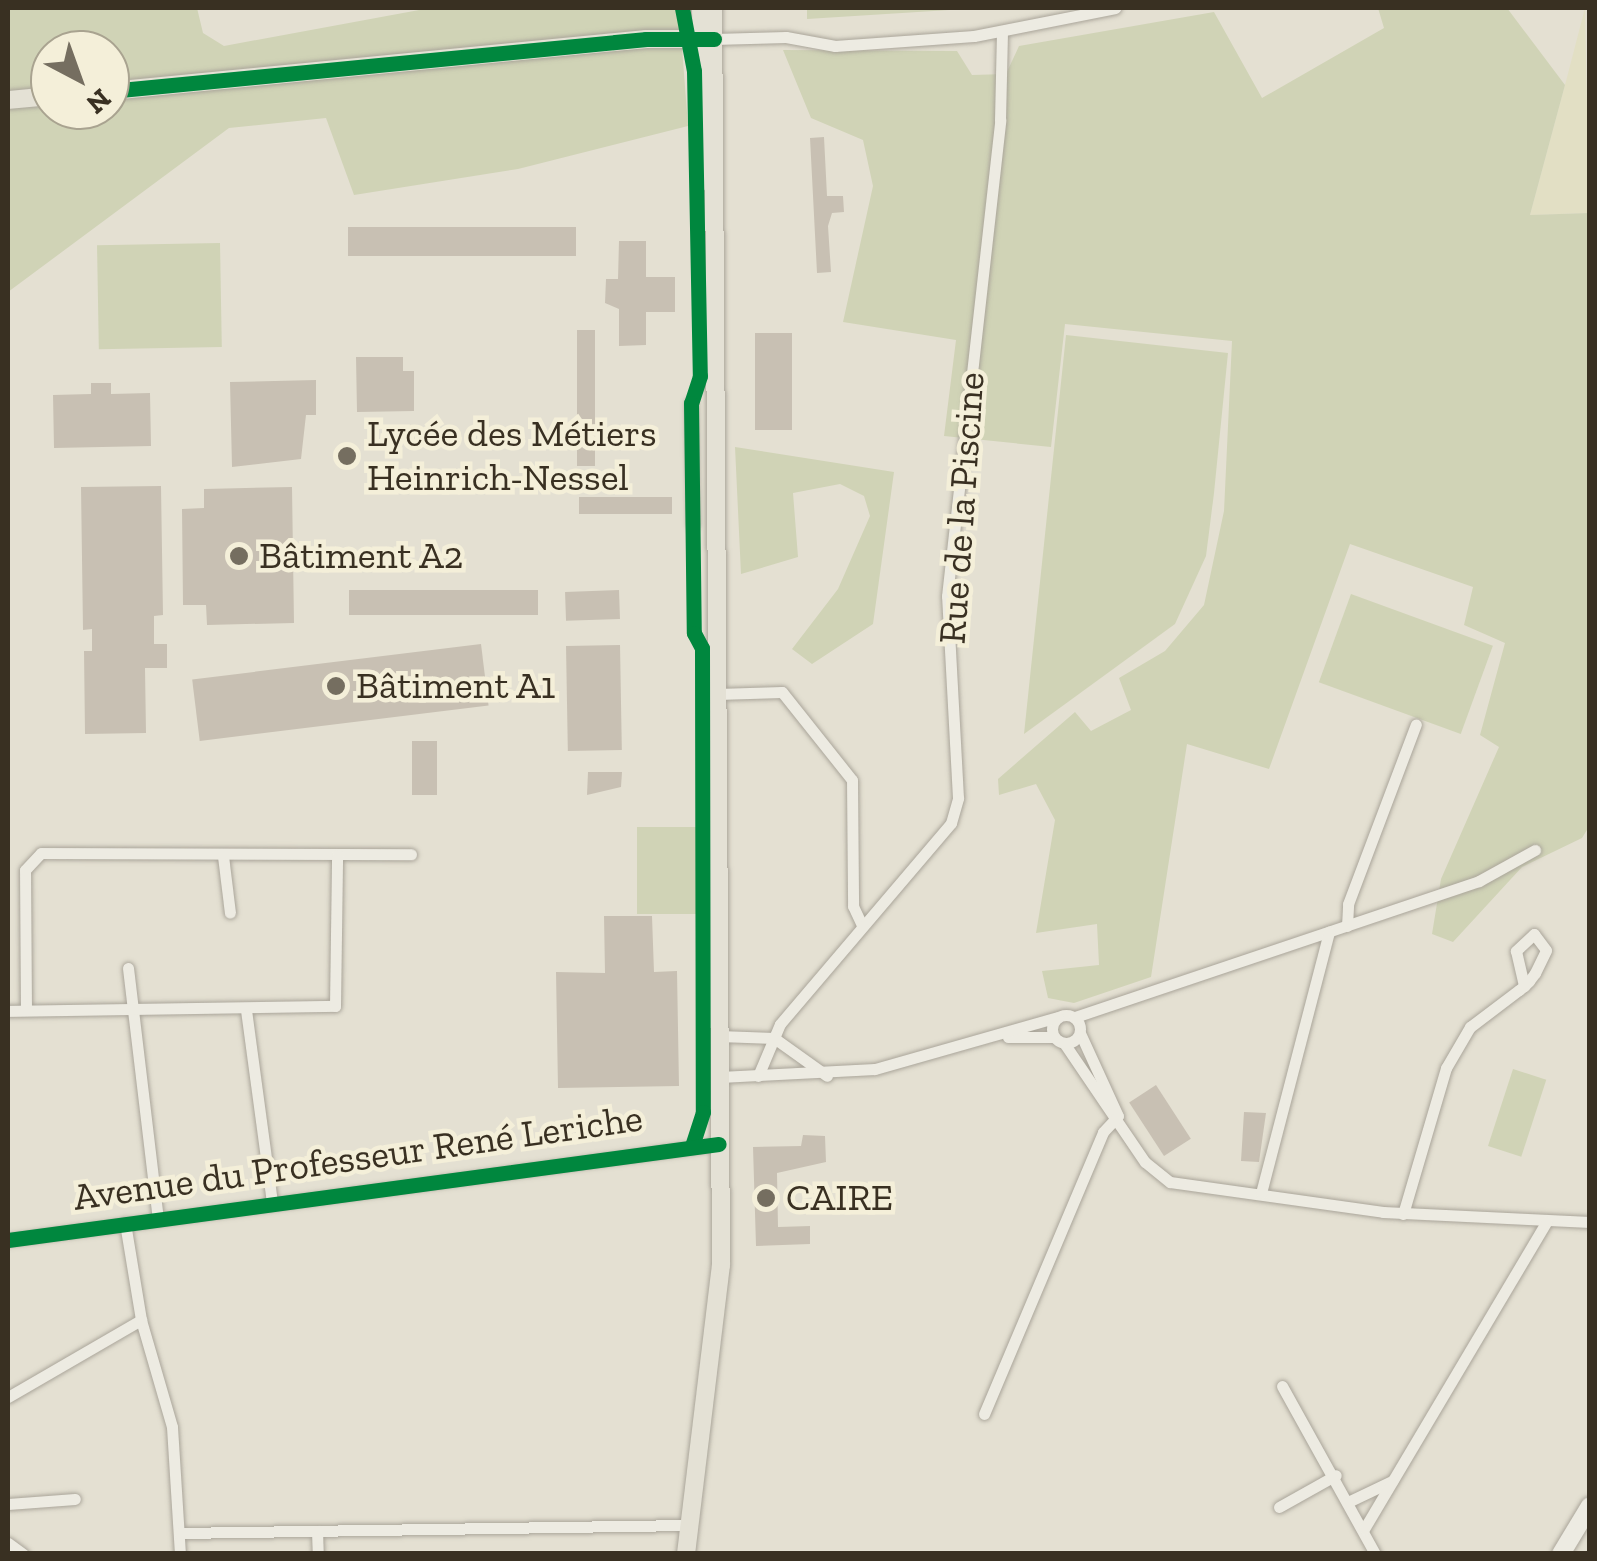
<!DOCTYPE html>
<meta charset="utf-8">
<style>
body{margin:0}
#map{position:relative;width:1597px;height:1561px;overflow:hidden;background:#e4e0d2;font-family:"Zilla Slab",serif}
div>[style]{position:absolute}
.farmland>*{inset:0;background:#e2dfc4}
.green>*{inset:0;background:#d0d3b6;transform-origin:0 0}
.building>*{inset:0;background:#c8c0b3;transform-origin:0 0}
.roads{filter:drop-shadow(0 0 2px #aaa59a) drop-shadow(0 0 2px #aaa59a)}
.street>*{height:11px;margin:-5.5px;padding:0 5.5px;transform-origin:5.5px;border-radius:5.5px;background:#edebe2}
.street>.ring{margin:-5.5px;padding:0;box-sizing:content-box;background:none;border:11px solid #edebe2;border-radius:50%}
.secondary>*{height:18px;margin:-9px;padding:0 9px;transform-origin:9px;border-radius:9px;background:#edebe2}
.primary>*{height:18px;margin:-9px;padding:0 9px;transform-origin:9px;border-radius:9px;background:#e4e1d5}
.cycleway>*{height:15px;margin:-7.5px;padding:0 7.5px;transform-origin:7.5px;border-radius:7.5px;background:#00873e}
.dots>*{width:28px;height:28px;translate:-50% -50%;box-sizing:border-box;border:5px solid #f4efd9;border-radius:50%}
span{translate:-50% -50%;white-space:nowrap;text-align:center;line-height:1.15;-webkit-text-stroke:9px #f4efd9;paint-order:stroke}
.poi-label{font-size:38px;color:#393022}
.left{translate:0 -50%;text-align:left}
.street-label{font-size:38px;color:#393022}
.frame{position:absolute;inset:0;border:10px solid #393022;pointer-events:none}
.north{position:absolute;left:30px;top:30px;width:100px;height:100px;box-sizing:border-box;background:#f4efd9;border:2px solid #a9a390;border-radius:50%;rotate:139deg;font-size:28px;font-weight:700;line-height:40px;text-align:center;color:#393022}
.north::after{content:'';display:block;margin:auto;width:35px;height:45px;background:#756e60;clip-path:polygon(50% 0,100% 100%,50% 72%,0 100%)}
</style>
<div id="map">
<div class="farmland">
<div style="clip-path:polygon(1585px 8px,1589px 213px,1530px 215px,1565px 85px)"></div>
</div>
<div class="green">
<div style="clip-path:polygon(evenodd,8px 8px,197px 8px,203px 33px,224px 46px,430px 8px,679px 8px,688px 126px,518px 169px,354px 195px,326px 118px,229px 128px,8px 292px,8px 8px,50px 50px,110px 50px,110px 110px,50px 110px,50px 50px)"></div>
<div style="clip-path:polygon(807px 8px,981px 8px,807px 19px)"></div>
<div style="clip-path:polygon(1378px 8px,1507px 8px,1565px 85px,1530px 215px,1589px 213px,1590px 825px,1582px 838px,1522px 867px,1453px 942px,1432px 934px,1441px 879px,1499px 747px,1480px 735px,1505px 643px,1464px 625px,1473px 587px,1350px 544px,1269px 769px,1187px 744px,1151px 977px,1074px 1003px,1048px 998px,1042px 971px,1099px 965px,1097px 924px,1036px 933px,1055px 820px,1036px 784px,999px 795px,998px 779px,1075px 712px,1091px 731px,1131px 710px,1119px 678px,1165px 651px,1204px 605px,1224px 511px,1232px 341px,1065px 324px,1051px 447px,944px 436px,956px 340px,843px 322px,873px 186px,863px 140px,811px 118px,783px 50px,957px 51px,972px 75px,1006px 74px,1019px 46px,1214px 12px,1262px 98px,1384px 28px)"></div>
<div style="left:220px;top:243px;width:104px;height:123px;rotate:89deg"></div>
<div style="clip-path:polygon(1066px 335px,1228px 353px,1214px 493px,1206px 556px,1175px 624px,1024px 734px)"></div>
<div style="clip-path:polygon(735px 447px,894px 472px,873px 624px,812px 664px,792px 649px,838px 589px,870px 516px,864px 496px,840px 484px,793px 493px,798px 557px,741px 574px)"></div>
<div style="left:1351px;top:594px;width:151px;height:94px;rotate:20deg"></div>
<div style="left:637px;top:827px;width:61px;height:87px"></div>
<div style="left:1513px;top:1069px;width:35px;height:81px;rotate:18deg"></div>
</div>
<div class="building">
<div style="clip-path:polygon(824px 137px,827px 196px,843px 196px,844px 212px,832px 213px,828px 226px,831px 272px,817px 273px,810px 138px)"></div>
<div style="left:576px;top:227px;width:29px;height:228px;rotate:90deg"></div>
<div style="clip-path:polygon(619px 241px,646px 241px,646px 277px,675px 277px,675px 312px,646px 312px,646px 345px,619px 346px,619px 309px,605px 303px,606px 279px,618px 279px)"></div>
<div style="left:577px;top:330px;width:18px;height:136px"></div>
<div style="left:755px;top:333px;width:37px;height:97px"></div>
<div style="clip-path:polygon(356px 357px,403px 357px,403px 371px,414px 371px,414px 411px,357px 412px)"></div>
<div style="clip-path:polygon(316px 380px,316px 415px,306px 415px,301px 459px,232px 467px,230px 382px)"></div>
<div style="clip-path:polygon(91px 383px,111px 383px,111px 394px,150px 393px,151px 446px,54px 448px,53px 395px,91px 394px)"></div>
<div style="clip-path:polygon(161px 486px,163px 615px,154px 616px,154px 644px,167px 644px,167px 668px,145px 668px,146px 733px,85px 734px,84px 651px,92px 651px,92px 629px,83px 630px,81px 487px)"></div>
<div style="clip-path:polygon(292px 487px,294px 623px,207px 625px,206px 605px,183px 605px,182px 509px,204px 508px,204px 489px)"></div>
<div style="left:579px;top:497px;width:93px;height:17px"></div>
<div style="left:538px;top:590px;width:25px;height:189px;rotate:90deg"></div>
<div style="left:619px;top:590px;width:29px;height:54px;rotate:88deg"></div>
<div style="left:481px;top:644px;width:62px;height:291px;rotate:83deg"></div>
<div style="left:620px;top:645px;width:105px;height:54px;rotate:89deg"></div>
<div style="left:412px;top:741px;width:25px;height:54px"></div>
<div style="clip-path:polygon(588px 772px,622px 772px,621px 787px,587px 795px)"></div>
<div style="clip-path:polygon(604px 916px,652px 916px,654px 972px,677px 971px,679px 1086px,558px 1088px,556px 972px,605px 973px)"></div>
<div style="left:1156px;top:1085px;width:64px;height:32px;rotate:57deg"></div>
<div style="clip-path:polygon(1244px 1112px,1266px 1113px,1259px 1162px,1241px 1161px)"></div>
<div style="clip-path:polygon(803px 1135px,825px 1136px,826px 1162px,777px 1173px,778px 1227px,810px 1226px,810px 1244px,756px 1246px,753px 1147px,801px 1146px)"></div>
</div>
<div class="roads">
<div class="street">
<div style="left:714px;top:39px;width:72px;rotate:-1.6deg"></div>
<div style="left:786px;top:37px;width:50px;rotate:10.4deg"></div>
<div style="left:835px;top:46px;width:139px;rotate:-4.1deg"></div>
<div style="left:974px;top:36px;width:144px;rotate:-11.2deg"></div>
<div style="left:691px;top:403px;width:121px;rotate:89.1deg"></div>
<div style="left:717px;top:694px;width:65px;rotate:-1.8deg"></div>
<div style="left:782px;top:692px;width:112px;rotate:51.5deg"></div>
<div style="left:852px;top:780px;width:126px;rotate:89.5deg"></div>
<div style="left:853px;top:906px;width:21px;rotate:65deg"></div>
<div style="left:223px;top:856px;width:57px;rotate:83deg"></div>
<div style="left:1347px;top:926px;width:22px;rotate:-87deg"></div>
<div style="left:1348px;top:904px;width:192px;rotate:-69.3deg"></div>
<div style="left:128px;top:968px;width:252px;rotate:83.2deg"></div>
<div style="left:26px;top:1010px;width:140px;rotate:-90.4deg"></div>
<div style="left:25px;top:870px;width:23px;rotate:-47deg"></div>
<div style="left:41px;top:853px;width:370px;rotate:0.2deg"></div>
<div style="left:246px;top:1010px;width:195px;rotate:82.3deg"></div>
<div style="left:8px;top:1011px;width:327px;rotate:-0.9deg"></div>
<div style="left:335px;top:1006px;width:151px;rotate:-89.2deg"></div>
<div class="ring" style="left:1052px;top:1015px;width:17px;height:17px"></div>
<div style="left:1075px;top:1017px;width:426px;rotate:-18.6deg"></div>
<div style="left:1479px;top:881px;width:64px;rotate:-29deg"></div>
<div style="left:1080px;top:1033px;width:91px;rotate:65.4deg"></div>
<div style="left:719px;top:1036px;width:55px;rotate:2.1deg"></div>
<div style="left:774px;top:1038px;width:65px;rotate:35.6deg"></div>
<div style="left:1008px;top:1037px;width:46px"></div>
<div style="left:1064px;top:1043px;width:144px;rotate:55.8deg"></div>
<div style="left:1145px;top:1162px;width:32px;rotate:39deg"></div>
<div style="left:1170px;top:1182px;width:215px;rotate:8deg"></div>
<div style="left:1383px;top:1212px;width:207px;rotate:2.8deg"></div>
<div style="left:758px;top:1076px;width:56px;rotate:-67.1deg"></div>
<div style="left:780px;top:1024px;width:264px;rotate:-49.6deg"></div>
<div style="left:951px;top:823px;width:26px;rotate:-74deg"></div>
<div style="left:958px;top:798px;width:202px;rotate:-93.1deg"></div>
<div style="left:947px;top:596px;width:479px;rotate:-83.6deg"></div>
<div style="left:1000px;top:120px;width:86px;rotate:-88.7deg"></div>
<div style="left:720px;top:1077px;width:155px;rotate:-3deg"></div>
<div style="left:875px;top:1069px;width:190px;rotate:-15.9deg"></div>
<div style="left:1261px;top:1193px;width:270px;rotate:-75.4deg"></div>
<div style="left:1403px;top:1214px;width:152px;rotate:-73.6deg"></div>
<div style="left:1446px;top:1068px;width:48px;rotate:-59.7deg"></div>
<div style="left:1470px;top:1027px;width:61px;rotate:-37.1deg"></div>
<div style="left:1519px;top:990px;width:6px;rotate:-39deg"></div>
<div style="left:1524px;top:986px;width:7px;rotate:-45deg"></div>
<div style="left:1529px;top:981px;width:10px;rotate:-53deg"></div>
<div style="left:1535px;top:973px;width:25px;rotate:-64deg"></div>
<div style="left:1546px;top:950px;width:20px;rotate:-127deg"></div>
<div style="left:1534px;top:934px;width:25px;rotate:137deg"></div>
<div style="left:1516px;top:951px;width:36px;rotate:77deg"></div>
<div style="left:125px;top:1223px;width:98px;rotate:80.6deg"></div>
<div style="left:141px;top:1320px;width:111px;rotate:73.8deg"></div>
<div style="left:172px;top:1427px;width:127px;rotate:86.4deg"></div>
<div style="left:8px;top:1240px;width:717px;rotate:-7.69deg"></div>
<div style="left:1282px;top:1386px;width:192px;rotate:61deg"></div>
<div style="left:8px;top:1397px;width:154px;rotate:-30.1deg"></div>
<div style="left:984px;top:1414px;width:306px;rotate:-67.1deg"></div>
<div style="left:1103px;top:1132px;width:22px;rotate:-47deg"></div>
<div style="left:1350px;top:1501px;width:47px;rotate:-25.5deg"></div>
<div style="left:8px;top:1504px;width:67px;rotate:-4.3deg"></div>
<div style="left:1279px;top:1507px;width:65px;rotate:-29.3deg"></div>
<div style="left:1364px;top:1529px;width:358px;rotate:-59.3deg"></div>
<div style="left:317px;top:1531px;width:23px;rotate:88deg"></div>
<div style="left:179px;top:1533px;width:511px;rotate:-0.9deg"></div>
<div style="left:8px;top:1543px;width:19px;rotate:36deg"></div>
</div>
<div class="secondary">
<div style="left:1561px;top:1554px;width:56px;rotate:-58.9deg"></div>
</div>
<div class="primary">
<div style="left:701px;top:8px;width:168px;rotate:89deg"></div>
<div style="left:704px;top:176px;width:12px;rotate:48deg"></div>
<div style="left:110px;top:91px;width:539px;rotate:-5.54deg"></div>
<div style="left:646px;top:39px;width:68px"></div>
<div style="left:8px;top:100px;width:42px;rotate:-5.4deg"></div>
<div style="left:686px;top:1554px;width:291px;rotate:-83.1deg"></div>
<div style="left:721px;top:1265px;width:1257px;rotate:-90.36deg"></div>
</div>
</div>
<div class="cycleway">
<div style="left:682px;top:8px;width:64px;rotate:79.2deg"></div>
<div style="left:694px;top:71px;width:305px;rotate:88.9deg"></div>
<div style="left:700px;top:376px;width:28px;rotate:108deg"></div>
<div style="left:691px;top:403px;width:230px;rotate:89.3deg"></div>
<div style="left:694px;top:633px;width:17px;rotate:62deg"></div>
<div style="left:702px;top:648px;width:464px;rotate:89.9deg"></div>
<div style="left:703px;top:1112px;width:36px;rotate:108deg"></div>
<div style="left:110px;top:91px;width:539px;rotate:-5.54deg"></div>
<div style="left:646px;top:39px;width:68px"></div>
<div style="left:8px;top:1240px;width:717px;rotate:-7.69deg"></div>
</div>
<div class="dots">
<div style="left:347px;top:456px;background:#756e60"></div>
<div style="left:239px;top:556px;background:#756e60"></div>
<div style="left:336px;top:686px;background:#756e60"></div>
<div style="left:766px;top:1198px;background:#756e60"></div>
</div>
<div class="poi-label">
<span class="left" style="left:367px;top:456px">Lycée des Métiers<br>Heinrich-Nessel</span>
<span class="left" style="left:259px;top:556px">Bâtiment A2</span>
<span class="left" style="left:356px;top:686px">Bâtiment A1</span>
<span class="left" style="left:786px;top:1198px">CAIRE</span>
</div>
<div class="street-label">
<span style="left:962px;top:508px;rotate:-86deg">Rue de la Piscine</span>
<span style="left:358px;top:1158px;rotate:-8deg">Avenue du Professeur René Leriche</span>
</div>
<div class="frame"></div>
<div class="north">N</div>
</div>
